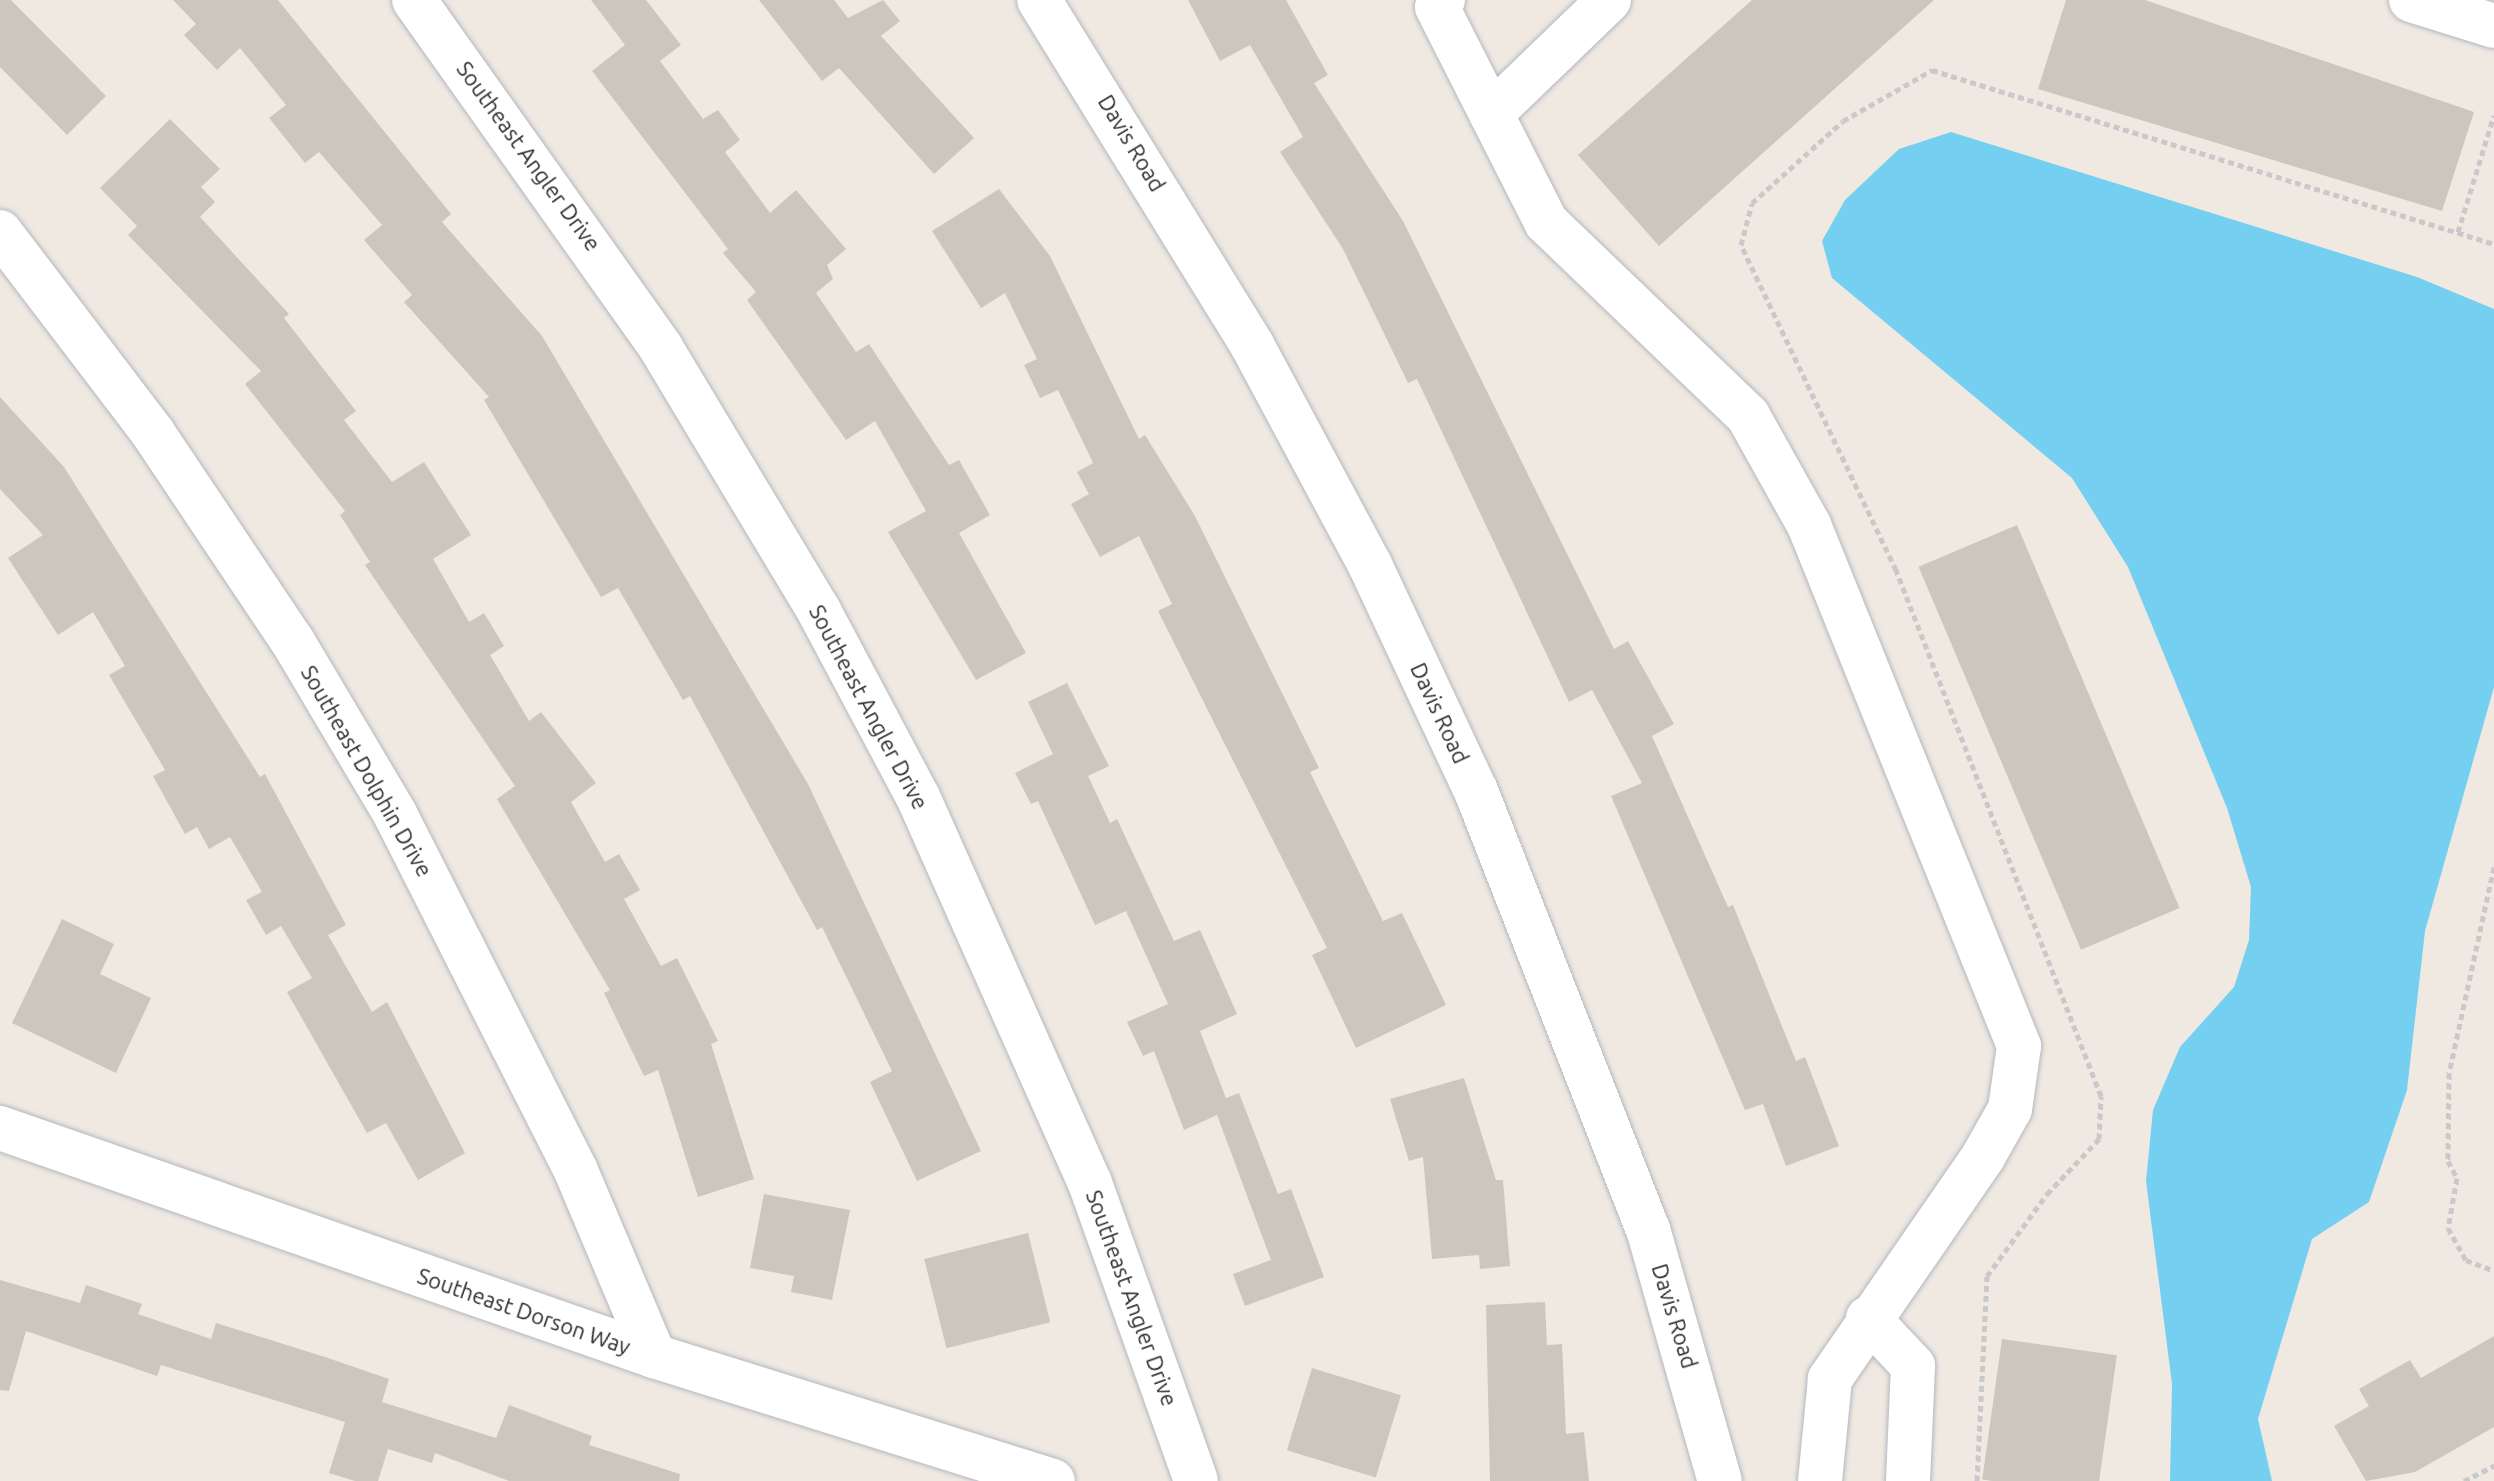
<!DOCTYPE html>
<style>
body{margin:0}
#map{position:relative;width:2494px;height:1481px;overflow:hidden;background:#efe9e1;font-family:Ubuntu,sans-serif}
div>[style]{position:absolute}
.water>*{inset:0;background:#75cff0}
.building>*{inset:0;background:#cbc7bf;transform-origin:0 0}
.path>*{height:5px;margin-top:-2.5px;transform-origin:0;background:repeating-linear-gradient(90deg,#c9c9c9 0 6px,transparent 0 10px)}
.roads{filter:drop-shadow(0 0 2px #b4b7c1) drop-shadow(0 0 2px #b4b7c1)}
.minor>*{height:44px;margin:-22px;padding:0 22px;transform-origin:22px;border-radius:22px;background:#fff}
span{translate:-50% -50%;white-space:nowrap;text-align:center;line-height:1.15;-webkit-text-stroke:8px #fff;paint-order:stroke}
.street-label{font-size:22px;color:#2e2e2e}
</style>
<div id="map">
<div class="water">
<div style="clip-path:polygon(1951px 132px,2417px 277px,2494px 309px,2494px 687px,2425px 931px,2407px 1090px,2369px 1202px,2312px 1239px,2258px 1419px,2272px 1481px,2170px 1481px,2172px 1384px,2146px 1181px,2153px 1110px,2180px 1047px,2234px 987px,2249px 940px,2251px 887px,2227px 808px,2128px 567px,2072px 478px,1832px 278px,1822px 241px,1845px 200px,1899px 149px)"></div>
</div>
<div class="building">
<div style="clip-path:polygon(0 0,11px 0,106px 96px,67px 135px,0 67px)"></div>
<div style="clip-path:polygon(173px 0,278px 0,451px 214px,442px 222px,542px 336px,808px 784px,981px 1151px,917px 1181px,870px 1082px,892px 1071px,822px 927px,817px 930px,690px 696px,683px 700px,618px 588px,601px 597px,484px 400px,489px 397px,404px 302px,412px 295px,364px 240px,382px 225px,319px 152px,305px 163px,269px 118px,286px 105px,240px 48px,217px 70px,184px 35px,196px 24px)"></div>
<div style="clip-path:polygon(591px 0,646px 0,681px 45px,660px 61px,703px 119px,718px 110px,740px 140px,725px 152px,770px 213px,796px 190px,846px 249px,827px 265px,833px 279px,816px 293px,856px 352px,869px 344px,949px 465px,959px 460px,990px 515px,959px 533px,1026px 653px,976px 680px,888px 532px,926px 511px,875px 421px,846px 440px,747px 300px,756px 292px,723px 253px,728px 249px,592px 71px,625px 45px)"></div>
<div style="clip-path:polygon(759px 0,834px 0,848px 18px,883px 0,900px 21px,881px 36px,974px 138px,934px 174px,839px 68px,822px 81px)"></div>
<div style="clip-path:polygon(1188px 0,1286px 0,1328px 75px,1314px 83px,1403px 221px,1614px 649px,1628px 641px,1674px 724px,1652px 736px,1728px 907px,1733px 905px,1796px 1061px,1805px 1057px,1839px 1146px,1786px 1166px,1763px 1104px,1745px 1110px,1611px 796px,1642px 783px,1592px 690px,1569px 702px,1417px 379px,1408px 383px,1343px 249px,1280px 152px,1303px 137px,1250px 45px,1220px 61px)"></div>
<div style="clip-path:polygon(1752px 0,1934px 0,1659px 246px,1578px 155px)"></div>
<div style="clip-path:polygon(2066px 0,2145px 0,2474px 112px,2442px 211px,2038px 89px)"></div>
<div style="clip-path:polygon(170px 119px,220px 169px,201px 187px,215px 202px,200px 217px,289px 314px,284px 318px,356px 411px,344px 420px,392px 482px,424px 462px,471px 535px,433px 559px,469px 622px,484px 613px,504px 646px,490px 655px,529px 721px,541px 712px,596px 783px,571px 802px,605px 862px,619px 854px,640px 890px,624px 899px,661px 966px,677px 958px,718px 1041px,711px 1044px,754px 1179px,698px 1197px,658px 1070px,644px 1076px,604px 993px,610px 990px,497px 799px,515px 786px,365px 565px,370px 562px,340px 515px,345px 511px,245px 384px,261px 371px,128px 235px,137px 226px,100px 188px)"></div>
<div style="clip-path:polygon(999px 189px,1050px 256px,1139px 439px,1145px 435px,1195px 516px,1319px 768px,1310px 772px,1383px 921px,1402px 913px,1446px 1005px,1356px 1048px,1312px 955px,1327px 948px,1158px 611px,1172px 604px,1139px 536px,1100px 557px,1071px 504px,1089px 494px,1077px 472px,1093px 463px,1058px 390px,1040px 398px,1024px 365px,1037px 359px,1005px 293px,981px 308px,932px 231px)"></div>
<div style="clip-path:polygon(0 397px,64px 467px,260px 777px,265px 774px,346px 925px,328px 935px,372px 1012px,387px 1002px,465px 1153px,418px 1180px,386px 1123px,367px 1133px,287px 992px,312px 978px,281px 926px,266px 935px,246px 900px,262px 892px,230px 837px,209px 849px,197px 827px,185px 834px,153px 776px,165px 770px,109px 675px,125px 666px,93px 612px,58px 635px,8px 558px,43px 535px,0 489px)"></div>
<div style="left:2017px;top:525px;width:416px;height:107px;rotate:67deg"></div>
<div style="clip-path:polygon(1067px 683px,1109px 766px,1088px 776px,1110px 823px,1117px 819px,1174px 941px,1200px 930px,1237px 1014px,1200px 1031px,1226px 1098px,1239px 1093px,1278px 1194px,1291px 1189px,1324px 1277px,1245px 1306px,1233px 1274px,1271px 1260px,1217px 1115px,1184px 1130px,1154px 1051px,1143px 1056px,1127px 1022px,1168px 1004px,1126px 911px,1095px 925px,1038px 801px,1031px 804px,1015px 773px,1053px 754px,1028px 702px)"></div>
<div style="clip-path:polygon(62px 919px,114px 944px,100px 974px,151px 998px,116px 1073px,12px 1023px)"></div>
<div style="clip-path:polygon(1464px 1078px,1496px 1180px,1503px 1180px,1510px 1266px,1480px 1269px,1479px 1255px,1432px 1259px,1423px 1157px,1409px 1161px,1390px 1099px)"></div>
<div style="clip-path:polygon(764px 1194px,850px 1210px,832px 1300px,791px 1292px,794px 1276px,750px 1268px)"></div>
<div style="left:1028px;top:1233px;width:92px;height:107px;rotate:76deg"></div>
<div style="clip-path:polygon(0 1280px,80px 1303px,86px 1285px,142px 1304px,138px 1314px,211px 1339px,216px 1323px,325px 1357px,389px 1379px,382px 1402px,496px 1438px,509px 1405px,592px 1436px,589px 1445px,680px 1474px,679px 1481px,509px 1481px,435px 1453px,432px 1463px,388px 1449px,378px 1481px,355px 1481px,329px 1473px,345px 1422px,161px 1365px,157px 1376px,26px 1331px,9px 1391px,0 1390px)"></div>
<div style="clip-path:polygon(1545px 1302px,1547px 1345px,1562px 1344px,1566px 1434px,1584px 1432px,1589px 1481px,1490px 1481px,1486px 1305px)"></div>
<div style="clip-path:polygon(2494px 1336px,2494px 1427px,2415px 1472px,2366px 1481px,2334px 1426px,2369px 1406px,2359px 1389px,2410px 1360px,2421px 1378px)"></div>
<div style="left:2002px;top:1339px;width:116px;height:142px;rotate:8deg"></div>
<div style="left:1312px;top:1368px;width:93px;height:86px;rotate:17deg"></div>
</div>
<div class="path">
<div style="left:2458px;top:232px;width:122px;rotate:-72.9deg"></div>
<div style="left:2494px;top:867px;width:211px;rotate:102.3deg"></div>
<div style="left:2449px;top:1073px;width:88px;rotate:90.7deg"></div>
<div style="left:2448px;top:1161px;width:19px;rotate:62deg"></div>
<div style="left:2457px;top:1178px;width:51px;rotate:100.2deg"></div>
<div style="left:2448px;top:1228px;width:37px;rotate:61deg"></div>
<div style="left:2466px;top:1260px;width:30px;rotate:21deg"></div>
<div style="left:1977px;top:1481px;width:205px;rotate:-87.2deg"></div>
<div style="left:1987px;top:1276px;width:102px;rotate:-53.8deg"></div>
<div style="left:2047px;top:1194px;width:76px;rotate:-46.6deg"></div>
<div style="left:2099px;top:1139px;width:43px;rotate:-87.3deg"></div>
<div style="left:2101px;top:1096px;width:565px;rotate:-111.29deg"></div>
<div style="left:1896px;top:570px;width:360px;rotate:-115.5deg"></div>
<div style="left:1741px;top:245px;width:43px;rotate:-75.3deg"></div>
<div style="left:1752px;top:203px;width:122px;rotate:-42deg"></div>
<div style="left:1843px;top:121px;width:103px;rotate:-29.8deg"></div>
<div style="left:1932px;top:70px;width:588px;rotate:17.2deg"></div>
<div style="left:2464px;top:1481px;width:34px;rotate:-27deg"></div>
</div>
<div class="roads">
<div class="minor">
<div style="left:414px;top:0;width:427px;rotate:54.6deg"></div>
<div style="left:661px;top:348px;width:307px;rotate:59deg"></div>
<div style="left:819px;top:611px;width:211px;rotate:62deg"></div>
<div style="left:918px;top:797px;width:423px;rotate:66deg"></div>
<div style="left:1090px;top:1183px;width:316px;rotate:70.4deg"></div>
<div style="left:1039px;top:0;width:405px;rotate:58.3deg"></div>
<div style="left:1252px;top:345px;width:250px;rotate:61.8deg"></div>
<div style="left:1370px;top:565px;width:250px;rotate:64.9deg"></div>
<div style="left:1476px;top:791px;width:471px;rotate:68.6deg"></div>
<div style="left:1648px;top:1229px;width:262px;rotate:74.1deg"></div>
<div style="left:1443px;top:0;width:9px;rotate:131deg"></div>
<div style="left:1437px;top:7px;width:241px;rotate:63.1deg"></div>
<div style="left:1546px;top:222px;width:280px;rotate:43.8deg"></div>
<div style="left:1748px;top:416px;width:125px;rotate:60.8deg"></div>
<div style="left:1809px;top:525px;width:562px;rotate:68.05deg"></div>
<div style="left:2019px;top:1046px;width:64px;rotate:98.1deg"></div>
<div style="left:2010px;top:1109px;width:55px;rotate:119.4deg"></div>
<div style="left:1983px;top:1157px;width:270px;rotate:124.6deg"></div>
<div style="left:1830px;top:1379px;width:102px;rotate:95.6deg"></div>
<div style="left:2411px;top:0;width:87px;rotate:17.4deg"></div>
<div style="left:1491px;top:114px;width:164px;rotate:-44deg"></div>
<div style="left:0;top:232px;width:253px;rotate:52.7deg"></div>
<div style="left:153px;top:433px;width:252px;rotate:56.2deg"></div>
<div style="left:293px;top:642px;width:200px;rotate:59.3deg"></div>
<div style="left:395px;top:814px;width:400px;rotate:63.1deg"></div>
<div style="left:576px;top:1171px;width:201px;rotate:67.1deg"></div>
<div style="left:0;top:1128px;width:693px;rotate:19.22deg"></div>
<div style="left:654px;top:1356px;width:418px;rotate:17.4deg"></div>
<div style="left:1868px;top:1318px;width:66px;rotate:46.8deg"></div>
<div style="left:1913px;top:1366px;width:115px;rotate:92.5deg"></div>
</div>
</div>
<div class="street-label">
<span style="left:1132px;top:143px;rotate:59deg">Davis Road</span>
<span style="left:529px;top:156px;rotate:54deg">Southeast Angler Drive</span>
<span style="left:869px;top:707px;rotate:62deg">Southeast Angler Drive</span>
<span style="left:1440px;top:713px;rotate:65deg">Davis Road</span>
<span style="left:367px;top:771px;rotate:60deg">Southeast Dolphin Drive</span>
<span style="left:1132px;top:1298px;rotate:70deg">Southeast Angler Drive</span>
<span style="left:524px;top:1311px;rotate:19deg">Southeast Dorson Way</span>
<span style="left:1675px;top:1316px;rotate:73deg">Davis Road</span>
</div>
</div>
